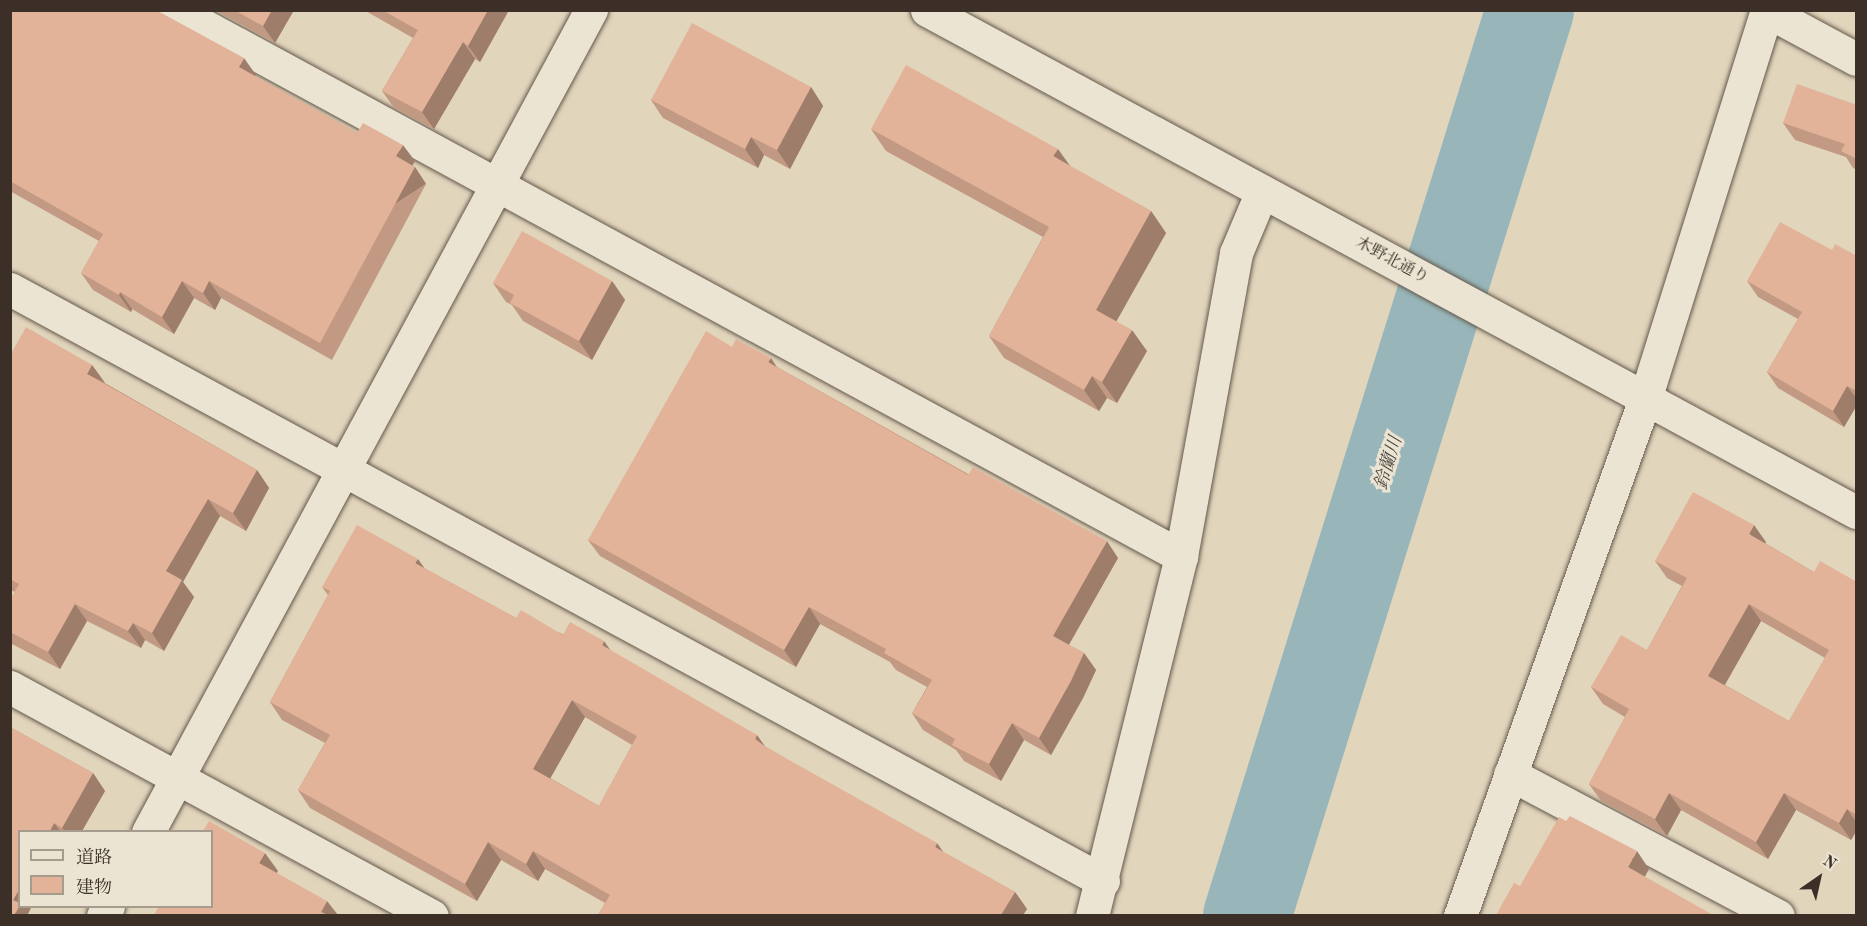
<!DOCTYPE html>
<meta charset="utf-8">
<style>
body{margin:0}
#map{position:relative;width:1867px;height:926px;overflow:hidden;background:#e1d5bc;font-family:"Old Standard TT","Noto Serif JP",serif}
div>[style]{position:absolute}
.river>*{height:88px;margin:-44px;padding:0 44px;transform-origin:44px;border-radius:44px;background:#98b6ba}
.roads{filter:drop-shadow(0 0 2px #64584c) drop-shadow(0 0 2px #64584c)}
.street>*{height:33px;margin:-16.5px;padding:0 16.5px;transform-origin:16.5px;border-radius:16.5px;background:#ece4d3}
.secondary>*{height:33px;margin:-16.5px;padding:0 16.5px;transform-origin:16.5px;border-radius:16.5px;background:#ece4d3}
.wall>*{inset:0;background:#c29a83}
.shaded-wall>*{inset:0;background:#9e7d6a;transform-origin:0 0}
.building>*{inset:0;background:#e2b398}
span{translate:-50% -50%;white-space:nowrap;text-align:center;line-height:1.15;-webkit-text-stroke:6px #ece4d3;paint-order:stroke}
.street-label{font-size:16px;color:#3b2f27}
.water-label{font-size:18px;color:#4e4a44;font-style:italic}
.frame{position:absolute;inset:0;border:12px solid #3b2f27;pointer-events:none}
.legend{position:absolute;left:18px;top:830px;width:195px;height:78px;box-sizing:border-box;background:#ece4d3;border:2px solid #a59c8e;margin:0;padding:8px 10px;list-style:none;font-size:18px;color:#3b2f27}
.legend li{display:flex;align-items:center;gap:12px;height:30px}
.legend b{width:30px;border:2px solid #a59c8e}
.north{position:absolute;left:1789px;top:848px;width:60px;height:60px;-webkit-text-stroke:4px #ece4d3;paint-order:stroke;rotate:34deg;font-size:16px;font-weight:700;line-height:24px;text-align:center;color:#3b2f27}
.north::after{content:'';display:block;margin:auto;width:21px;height:27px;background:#3b2f27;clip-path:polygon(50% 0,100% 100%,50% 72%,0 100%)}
</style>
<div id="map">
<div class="river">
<div style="left:1247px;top:916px;width:949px;rotate:-72.65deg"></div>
</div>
<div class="roads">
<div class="street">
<div style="left:175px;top:10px;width:1145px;rotate:28.49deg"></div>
<div style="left:1767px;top:11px;width:101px;rotate:28.3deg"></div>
<div style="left:10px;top:289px;width:1243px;rotate:28.44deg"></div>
<div style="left:10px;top:687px;width:480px;rotate:28.5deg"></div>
<div style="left:1510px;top:774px;width:303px;rotate:27.9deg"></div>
<div style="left:148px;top:832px;width:934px;rotate:-61.68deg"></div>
<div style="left:103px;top:916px;width:11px;rotate:-63deg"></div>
<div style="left:1092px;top:916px;width:371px;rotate:-76.1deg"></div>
<div style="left:1181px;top:556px;width:308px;rotate:-79.7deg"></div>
<div style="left:1236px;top:253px;width:67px;rotate:-67.2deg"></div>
<div style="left:1460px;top:916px;width:552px;rotate:-70.32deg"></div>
<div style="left:1646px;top:396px;width:405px;rotate:-72.6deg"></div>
</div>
<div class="secondary">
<div style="left:927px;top:10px;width:1056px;rotate:28.39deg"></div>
</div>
</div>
<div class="wall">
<div style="clip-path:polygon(10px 10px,256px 75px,255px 76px,357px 133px,415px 161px,412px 165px,415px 167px,426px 184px,332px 360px,221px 298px,215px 310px,194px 298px,174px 334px,132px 309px,131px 312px,93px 290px,81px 273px,99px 241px,10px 191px)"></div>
<div style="clip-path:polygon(215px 10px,294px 10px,275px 43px)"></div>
<div style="clip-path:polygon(364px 10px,509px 10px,480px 62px,475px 59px,434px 129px,394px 108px,382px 91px,413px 38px)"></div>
<div style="clip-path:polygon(811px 87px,823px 106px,790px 169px,764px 155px,758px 168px,663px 118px,651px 100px)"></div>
<div style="clip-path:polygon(1857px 105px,1857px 170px,1853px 168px,1846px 157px,1795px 140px,1783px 123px)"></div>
<div style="clip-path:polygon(871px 129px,1069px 166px,1151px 211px,1166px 233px,1116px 321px,1147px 351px,1117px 403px,1107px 398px,1099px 411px,1004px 358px,989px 336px,1043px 237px,886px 151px)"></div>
<div style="clip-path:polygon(1832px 250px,1857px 256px,1857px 405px,1844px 427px,1778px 388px,1767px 372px,1798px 319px,1758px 297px,1747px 281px)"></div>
<div style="clip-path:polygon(612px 281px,625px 300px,592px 360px,523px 321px,512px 305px,506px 302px,493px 283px)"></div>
<div style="clip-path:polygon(732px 347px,777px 367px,1118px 558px,1069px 645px,1084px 653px,1096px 670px,1083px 698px,1051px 755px,1024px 740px,1001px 781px,964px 761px,956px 750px,923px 730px,912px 713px,927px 687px,896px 670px,890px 662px,820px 624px,796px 667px,600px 556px,588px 540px)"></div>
<div style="clip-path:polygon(10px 351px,92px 365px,105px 383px,257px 470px,269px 488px,246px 531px,220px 516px,183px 582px,194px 597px,164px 651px,145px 640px,141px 648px,87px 621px,60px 669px,10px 643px,10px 600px,15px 592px,10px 590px)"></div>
<div style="clip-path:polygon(evenodd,1766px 542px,1765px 543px,1814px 572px,1857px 582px,1857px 830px,1851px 840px,1796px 810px,1768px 859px,1681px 810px,1667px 836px,1601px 801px,1589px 784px,1625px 717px,1603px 704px,1591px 687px,1647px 650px,1682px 586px,1667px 578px,1655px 561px,1766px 542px,1761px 621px,1825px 658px,1789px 721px,1725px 685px,1761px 621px)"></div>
<div style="clip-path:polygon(evenodd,424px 568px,516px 618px,610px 650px,766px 747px,943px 852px,1015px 892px,1027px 909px,1023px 915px,598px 915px,605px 903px,545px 869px,538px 881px,501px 860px,477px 901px,310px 808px,298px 790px,325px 743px,282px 720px,270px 702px,328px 595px,322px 587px,424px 568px,585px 717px,632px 745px,599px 806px,550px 778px,585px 717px)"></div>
<div style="clip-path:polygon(10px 727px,93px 773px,105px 791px,82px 831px,20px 831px,28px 914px,29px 915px,10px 915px)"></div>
</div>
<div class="shaded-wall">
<div style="clip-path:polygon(272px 10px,294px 10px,275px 43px,263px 26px)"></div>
<div style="clip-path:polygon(488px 10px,509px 10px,480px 62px,468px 46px)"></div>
<div style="clip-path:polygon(463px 42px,475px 59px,434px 129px,422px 112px)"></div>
<div style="clip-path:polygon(244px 58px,256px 75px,250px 84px,239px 67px)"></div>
<div style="clip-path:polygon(811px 87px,823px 106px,790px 169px,777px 150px)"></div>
<div style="clip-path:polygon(751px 137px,764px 155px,758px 168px,745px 149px)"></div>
<div style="clip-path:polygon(403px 145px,415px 161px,408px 173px,396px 156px)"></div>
<div style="clip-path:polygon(1058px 149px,1073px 170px,1053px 156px)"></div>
<div style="left:415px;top:167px;width:20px;height:200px;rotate:57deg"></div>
<div style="clip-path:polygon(1151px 211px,1166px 233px,1111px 331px,1096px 310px)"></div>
<div style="clip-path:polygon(182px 281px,194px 298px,174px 334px,162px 317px)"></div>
<div style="clip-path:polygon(209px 281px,221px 298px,215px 310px,203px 293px)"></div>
<div style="clip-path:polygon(612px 281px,625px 300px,592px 360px,579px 341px)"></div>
<div style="clip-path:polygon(120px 292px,132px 309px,131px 312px,119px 295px)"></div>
<div style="clip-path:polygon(1132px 330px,1147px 351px,1117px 403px,1102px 382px)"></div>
<div style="clip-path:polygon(771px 358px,782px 375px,768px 362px)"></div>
<div style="clip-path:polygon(92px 365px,105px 383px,87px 374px)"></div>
<div style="clip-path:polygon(1092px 376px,1107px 398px,1099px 411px,1084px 390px)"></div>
<div style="clip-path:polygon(1847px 386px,1857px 399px,1857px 405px,1844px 427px,1833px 411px)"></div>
<div style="clip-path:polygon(257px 470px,269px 488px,246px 531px,233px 513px)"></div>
<div style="clip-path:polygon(208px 499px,220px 516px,183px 582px,194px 597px,164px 651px,152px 633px,166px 571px)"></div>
<div style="clip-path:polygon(1754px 525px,1766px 542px,1761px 551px,1749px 534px)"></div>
<div style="clip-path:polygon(1107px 541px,1118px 558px,1064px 653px,1053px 636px)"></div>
<div style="clip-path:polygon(418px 559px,430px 576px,415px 563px)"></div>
<div style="clip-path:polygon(75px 604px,87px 621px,60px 669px,48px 652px)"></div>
<div style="clip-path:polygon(1749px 604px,1761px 621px,1720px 693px,1708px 676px)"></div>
<div style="clip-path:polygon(809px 607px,820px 624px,796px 667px,784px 650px)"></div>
<div style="clip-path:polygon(133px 623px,145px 640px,141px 648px,128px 631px)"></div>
<div style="clip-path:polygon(604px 641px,616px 658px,602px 645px)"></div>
<div style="clip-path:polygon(1084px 653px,1096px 670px,1083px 698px,1051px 755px,1039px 738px)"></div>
<div style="clip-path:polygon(572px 700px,585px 717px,546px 786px,533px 769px)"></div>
<div style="clip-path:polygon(1012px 723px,1024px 740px,1001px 781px,989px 764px)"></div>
<div style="clip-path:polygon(757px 735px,769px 752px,755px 739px)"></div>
<div style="clip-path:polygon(93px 773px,105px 791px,82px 831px,65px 831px,62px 828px)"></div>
<div style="clip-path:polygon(1669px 793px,1681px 810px,1667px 836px,1655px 819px)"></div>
<div style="clip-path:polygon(1784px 793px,1796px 810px,1768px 859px,1756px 842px)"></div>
<div style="clip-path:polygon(1847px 809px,1857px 823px,1857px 830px,1851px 840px,1839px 823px)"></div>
<div style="clip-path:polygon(54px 823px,60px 831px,50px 831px)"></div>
<div style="clip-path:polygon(488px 842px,501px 860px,477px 901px,465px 884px)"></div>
<div style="clip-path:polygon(937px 843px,949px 860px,935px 847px)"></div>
<div style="clip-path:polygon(533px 851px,545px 869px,538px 881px,526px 864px)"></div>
<div style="clip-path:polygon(1637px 851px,1649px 869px,1641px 884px,1628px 867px)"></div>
<div style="clip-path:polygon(265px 853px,278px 871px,272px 882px,259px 863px)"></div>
<div style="clip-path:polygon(20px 888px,20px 906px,32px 906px,28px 914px,29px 915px,14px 915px,13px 900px)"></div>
<div style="clip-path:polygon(1015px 892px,1027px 909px,1023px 915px,1001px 915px)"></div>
<div style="clip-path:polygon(327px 901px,338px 915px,324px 915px,321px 912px)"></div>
</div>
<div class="building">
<div style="clip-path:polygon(10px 10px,156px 10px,244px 58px,239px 67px,357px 133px,363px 123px,403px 145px,396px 156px,415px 167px,320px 343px,209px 281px,203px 293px,182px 281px,162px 317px,120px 292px,119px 295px,81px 273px,103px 234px,10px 181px)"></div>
<div style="clip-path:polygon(234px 10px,272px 10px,263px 26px)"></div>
<div style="clip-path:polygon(382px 10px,488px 10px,468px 46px,463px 42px,422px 112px,382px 91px,418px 30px)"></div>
<div style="clip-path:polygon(692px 23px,811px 87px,777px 150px,751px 137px,745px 149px,651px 100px)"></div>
<div style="clip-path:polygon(906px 65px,1058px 149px,1053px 156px,1151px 211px,1096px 310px,1132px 330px,1102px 382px,1092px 376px,1084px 390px,989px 336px,1049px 227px,871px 129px)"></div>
<div style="clip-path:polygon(1797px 84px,1857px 105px,1857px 159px,1841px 151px,1845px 144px,1783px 123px)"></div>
<div style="clip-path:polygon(1780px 222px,1832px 250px,1835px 244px,1857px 256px,1857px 391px,1847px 386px,1833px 411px,1767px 372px,1802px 312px,1747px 281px)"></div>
<div style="clip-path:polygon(522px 231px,612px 281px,579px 341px,510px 303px,514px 295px,493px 283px)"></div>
<div style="clip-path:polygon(26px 327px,92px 365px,87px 374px,257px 470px,233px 513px,208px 499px,166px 571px,182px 580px,152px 633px,133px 623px,128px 631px,75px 604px,48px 652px,10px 632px,10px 600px,19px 584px,10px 579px,10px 351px,12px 352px)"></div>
<div style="clip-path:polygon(706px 331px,732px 347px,736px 339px,771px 358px,768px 362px,968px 475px,973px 467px,1107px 541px,1053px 636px,1084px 653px,1071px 681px,1039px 738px,1012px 723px,989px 764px,952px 745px,955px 739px,912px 713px,932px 680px,884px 653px,886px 649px,809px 607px,784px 650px,588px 540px)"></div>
<div style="clip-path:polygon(evenodd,1693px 492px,1754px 525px,1749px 534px,1814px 572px,1820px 561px,1857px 582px,1857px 815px,1847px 809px,1839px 823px,1784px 793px,1756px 842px,1669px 793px,1655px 819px,1589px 784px,1629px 709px,1591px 687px,1621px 635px,1647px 650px,1687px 578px,1655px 561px,1693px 492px,1749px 604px,1829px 650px,1789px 721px,1708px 676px,1749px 604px)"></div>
<div style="clip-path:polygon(evenodd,357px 525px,418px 559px,415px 563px,516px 618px,521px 610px,563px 635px,570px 622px,604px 641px,602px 645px,757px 735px,755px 739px,766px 747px,937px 843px,935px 847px,1015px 892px,1001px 915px,598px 915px,610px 895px,533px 851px,526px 864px,488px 842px,465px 884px,298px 790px,330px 735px,270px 702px,330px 591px,322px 587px,357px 525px,572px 700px,637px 736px,599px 806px,533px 769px,572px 700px)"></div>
<div style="clip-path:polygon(10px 727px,93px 773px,62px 828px,54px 823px,50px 831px,20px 831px,20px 888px,13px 900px,20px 903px,20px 906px,14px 915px,10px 915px)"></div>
<div style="clip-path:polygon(1570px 816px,1637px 851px,1628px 867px,1713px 915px,1496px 915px,1514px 883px,1520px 886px,1559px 817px,1566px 821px)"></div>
<div style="clip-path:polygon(209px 821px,265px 853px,259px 863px,327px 901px,321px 912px,328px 915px,154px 915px,159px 906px,212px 906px,212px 831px,203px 831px)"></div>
</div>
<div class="street-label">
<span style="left:1392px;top:261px;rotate:28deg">木野北通り</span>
</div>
<div class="water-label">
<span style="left:1389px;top:463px;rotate:-73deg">鈴蘭川</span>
</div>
<div class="frame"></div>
<ul class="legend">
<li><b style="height:8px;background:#ece4d3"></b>道路</li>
<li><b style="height:16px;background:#e2b398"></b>建物</li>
</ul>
<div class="north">N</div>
</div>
